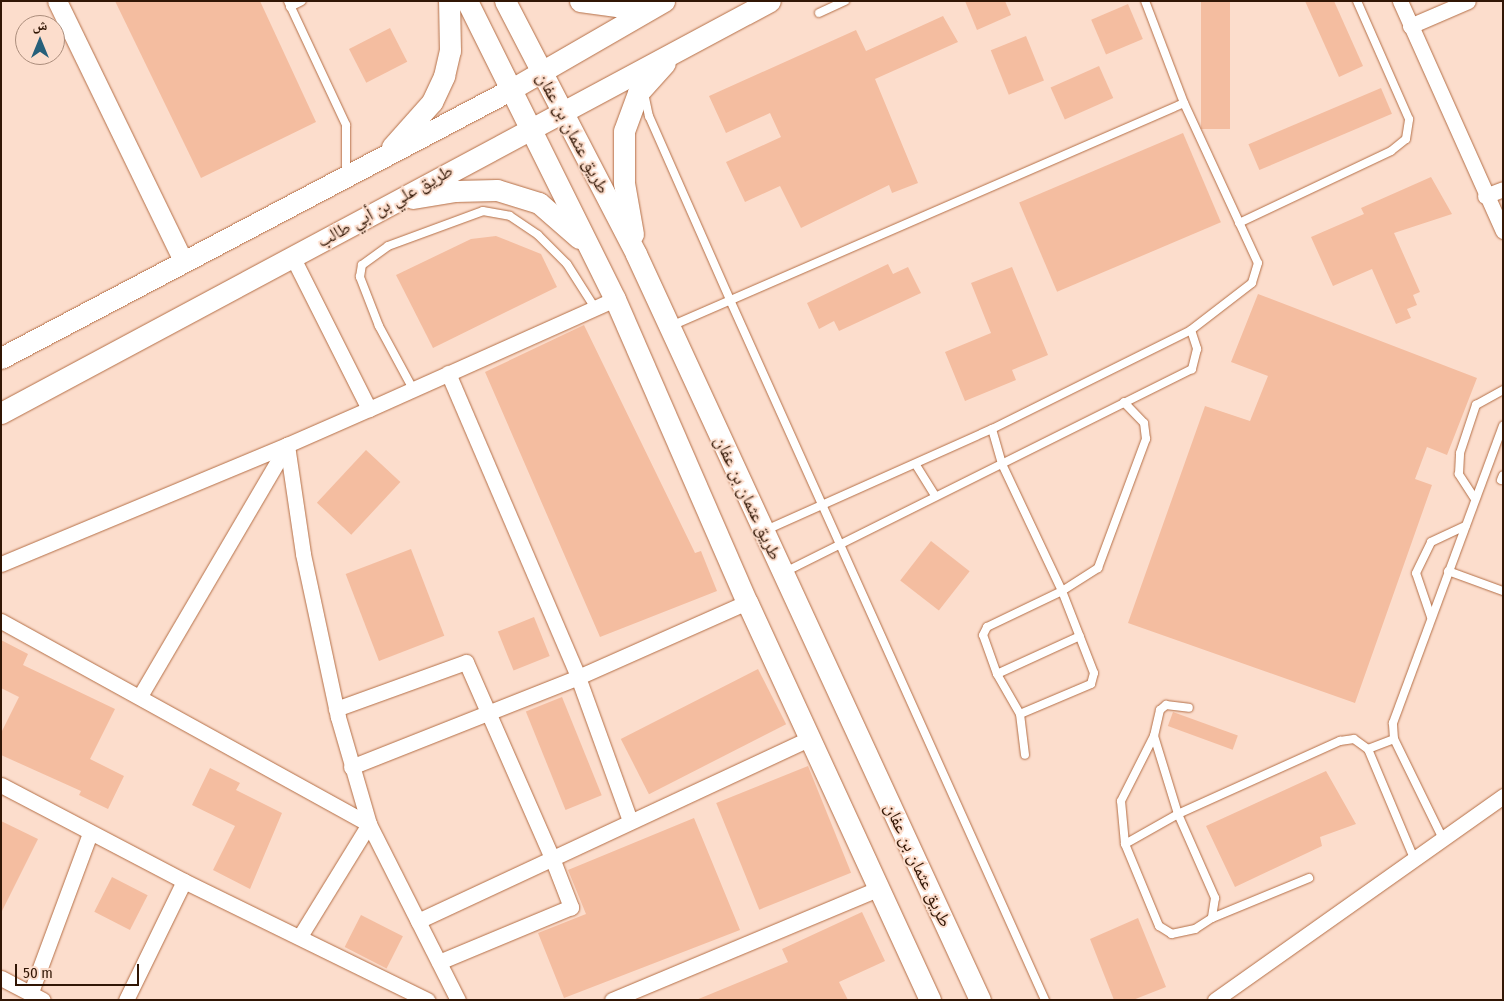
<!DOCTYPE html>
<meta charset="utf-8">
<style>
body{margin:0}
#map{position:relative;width:1504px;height:1001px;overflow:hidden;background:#fcddcc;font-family:"Fira Sans Condensed","Noto Naskh Arabic",sans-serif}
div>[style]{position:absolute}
.building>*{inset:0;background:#f4bda0;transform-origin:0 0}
.roads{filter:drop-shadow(0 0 1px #b46f47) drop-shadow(0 0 1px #b46f47)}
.service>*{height:8px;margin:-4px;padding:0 4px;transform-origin:4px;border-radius:4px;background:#fff}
.minor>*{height:15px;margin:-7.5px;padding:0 7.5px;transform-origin:7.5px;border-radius:7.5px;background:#fff}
.tertiary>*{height:19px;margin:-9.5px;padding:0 9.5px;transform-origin:9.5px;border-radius:9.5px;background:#fff}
.secondary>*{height:21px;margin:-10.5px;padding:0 10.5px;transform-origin:10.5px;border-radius:10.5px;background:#fff}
span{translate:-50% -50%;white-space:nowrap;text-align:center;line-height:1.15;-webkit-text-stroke:4px #fcddcc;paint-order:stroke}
.street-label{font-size:18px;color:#311605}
.frame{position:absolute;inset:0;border:2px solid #311605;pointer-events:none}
.north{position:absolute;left:15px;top:15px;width:50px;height:50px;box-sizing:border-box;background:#fcddcc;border:1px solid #ab8d7c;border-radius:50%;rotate:0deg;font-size:14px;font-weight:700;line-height:20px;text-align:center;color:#311605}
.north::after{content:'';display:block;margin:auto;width:18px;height:22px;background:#27607a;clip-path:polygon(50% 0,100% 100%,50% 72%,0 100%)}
.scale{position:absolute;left:15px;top:964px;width:124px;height:22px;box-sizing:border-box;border:2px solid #311605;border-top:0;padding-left:6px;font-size:15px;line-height:18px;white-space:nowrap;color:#311605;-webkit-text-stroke:4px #fcddcc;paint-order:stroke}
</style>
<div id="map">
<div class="building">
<div style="clip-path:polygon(115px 1px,260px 1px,316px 122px,201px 178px)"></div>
<div style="clip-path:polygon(965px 1px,1005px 1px,1011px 15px,977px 30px)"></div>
<div style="left:1201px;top:1px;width:29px;height:128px"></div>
<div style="clip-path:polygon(1305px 1px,1334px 1px,1363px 66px,1339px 77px)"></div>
<div style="left:1128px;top:4px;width:38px;height:40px;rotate:67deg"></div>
<div style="clip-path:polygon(943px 16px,958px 42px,875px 79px,918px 183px,892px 193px,889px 185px,801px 228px,780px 186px,745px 202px,726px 162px,781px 137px,770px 113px,726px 133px,709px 96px,856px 30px,866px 51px)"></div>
<div style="left:390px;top:28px;width:38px;height:46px;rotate:63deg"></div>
<div style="left:1026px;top:36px;width:48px;height:38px;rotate:68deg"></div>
<div style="left:1099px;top:66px;width:35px;height:53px;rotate:66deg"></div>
<div style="left:1381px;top:88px;width:28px;height:144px;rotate:67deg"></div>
<div style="left:1183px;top:133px;width:97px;height:178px;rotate:67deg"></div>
<div style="clip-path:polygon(1431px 177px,1452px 214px,1394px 233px,1420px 292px,1413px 295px,1417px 305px,1407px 309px,1411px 318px,1396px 324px,1372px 269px,1333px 286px,1311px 237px,1364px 214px,1361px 208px)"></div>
<div style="clip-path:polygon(496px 236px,541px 254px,557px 287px,433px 348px,396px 275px,471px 239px)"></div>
<div style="clip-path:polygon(888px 264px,893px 274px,908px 267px,921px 293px,839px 331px,834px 321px,819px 329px,807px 303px)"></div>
<div style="clip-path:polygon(1012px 267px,1048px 355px,1012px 370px,1016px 380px,965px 401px,945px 352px,991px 333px,971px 283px)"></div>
<div style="clip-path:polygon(1258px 294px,1477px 378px,1447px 455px,1427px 447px,1415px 479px,1432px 485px,1355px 703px,1128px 623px,1205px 406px,1250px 421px,1268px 376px,1231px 362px)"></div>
<div style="clip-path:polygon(584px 325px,695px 553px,701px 551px,717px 591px,600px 637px,485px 372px)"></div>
<div style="left:366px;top:450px;width:47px;height:72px;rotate:43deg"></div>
<div style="left:931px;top:541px;width:49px;height:50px;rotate:38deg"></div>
<div style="left:411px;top:549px;width:93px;height:70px;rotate:69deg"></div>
<div style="left:534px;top:617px;width:42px;height:39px;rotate:68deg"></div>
<div style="clip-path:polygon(1px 640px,28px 654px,23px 665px,115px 709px,90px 759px,124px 776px,108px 809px,79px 795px,81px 791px,1px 755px,1px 733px,19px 697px,1px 688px)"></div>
<div style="left:758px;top:669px;width:62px;height:154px;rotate:63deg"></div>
<div style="left:562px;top:697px;width:106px;height:39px;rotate:68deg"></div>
<div style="left:1173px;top:712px;width:69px;height:15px;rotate:20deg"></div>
<div style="left:808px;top:766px;width:115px;height:99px;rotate:68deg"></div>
<div style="clip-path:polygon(210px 768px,240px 783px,236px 790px,282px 813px,250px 889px,213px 870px,235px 826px,192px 805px)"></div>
<div style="clip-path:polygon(1326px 771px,1356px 824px,1320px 837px,1322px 846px,1235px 887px,1206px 826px)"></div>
<div style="clip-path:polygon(694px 818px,740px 930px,564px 998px,538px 933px,586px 914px,568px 870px)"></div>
<div style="clip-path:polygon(1px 821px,38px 839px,1px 913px)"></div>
<div style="left:112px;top:877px;width:40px;height:39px;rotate:27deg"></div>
<div style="clip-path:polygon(862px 912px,885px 961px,839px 982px,848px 1000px,696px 1000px,788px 962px,782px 949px)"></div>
<div style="left:361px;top:915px;width:47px;height:36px;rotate:27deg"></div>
<div style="clip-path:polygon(1138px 918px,1166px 987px,1133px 1000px,1114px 1000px,1090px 939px)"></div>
</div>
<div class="roads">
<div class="service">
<div style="left:288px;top:1px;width:137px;rotate:64.9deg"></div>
<div style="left:346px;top:125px;width:49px;rotate:90deg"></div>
<div style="left:290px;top:7px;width:13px;rotate:-27deg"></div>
<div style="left:819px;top:13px;width:29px;rotate:-25deg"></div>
<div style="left:644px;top:93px;width:24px;rotate:78deg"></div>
<div style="left:649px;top:116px;width:201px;rotate:66.2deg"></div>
<div style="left:730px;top:300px;width:768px;rotate:65.77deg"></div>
<div style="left:1184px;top:103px;width:176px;rotate:65.2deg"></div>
<div style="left:1258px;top:263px;width:21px;rotate:107deg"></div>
<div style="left:1252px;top:283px;width:77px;rotate:142.4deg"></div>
<div style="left:1239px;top:223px;width:168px;rotate:-25.3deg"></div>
<div style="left:1391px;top:151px;width:19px;rotate:-39deg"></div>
<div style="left:1406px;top:139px;width:20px;rotate:-81deg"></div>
<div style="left:1409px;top:119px;width:129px;rotate:-113.8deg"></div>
<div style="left:671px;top:326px;width:559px;rotate:-23.49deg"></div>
<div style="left:1184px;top:103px;width:109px;rotate:-110.9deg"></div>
<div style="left:413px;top:389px;width:72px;rotate:-118.4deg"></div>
<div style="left:379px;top:326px;width:53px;rotate:-111.2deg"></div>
<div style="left:360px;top:277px;width:12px;rotate:-81deg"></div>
<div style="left:362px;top:265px;width:32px;rotate:-36deg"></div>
<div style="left:388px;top:246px;width:101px;rotate:-20.2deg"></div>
<div style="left:483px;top:211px;width:27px;rotate:10deg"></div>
<div style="left:510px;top:216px;width:34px;rotate:34deg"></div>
<div style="left:538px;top:235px;width:41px;rotate:45deg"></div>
<div style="left:567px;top:264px;width:52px;rotate:57.5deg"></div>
<div style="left:992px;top:429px;width:36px;rotate:74deg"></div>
<div style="left:1002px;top:464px;width:140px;rotate:64.7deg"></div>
<div style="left:1062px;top:591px;width:88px;rotate:68.7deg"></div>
<div style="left:1094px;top:673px;width:11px;rotate:105deg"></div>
<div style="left:1091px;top:684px;width:77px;rotate:157.1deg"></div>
<div style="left:1020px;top:714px;width:46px;rotate:-119.9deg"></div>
<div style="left:997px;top:674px;width:41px;rotate:-109.7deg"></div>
<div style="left:983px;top:635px;width:9px;rotate:-63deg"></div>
<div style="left:987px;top:627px;width:83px;rotate:-25.6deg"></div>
<div style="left:1062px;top:591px;width:43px;rotate:-32.6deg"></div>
<div style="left:1098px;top:568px;width:138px;rotate:-69.6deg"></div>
<div style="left:1146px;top:439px;width:16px;rotate:-97deg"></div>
<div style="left:1144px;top:423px;width:29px;rotate:-134deg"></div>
<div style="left:916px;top:465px;width:36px;rotate:58deg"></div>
<div style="left:1501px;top:480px;width:5px;rotate:-68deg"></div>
<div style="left:1475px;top:499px;width:30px;rotate:-123deg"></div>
<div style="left:1459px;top:474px;width:21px;rotate:-87deg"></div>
<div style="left:1460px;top:453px;width:51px;rotate:-71.6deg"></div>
<div style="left:1476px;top:405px;width:31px;rotate:-29deg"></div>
<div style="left:766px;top:530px;width:248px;rotate:-24.1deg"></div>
<div style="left:992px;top:429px;width:222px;rotate:-26.4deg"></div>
<div style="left:1191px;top:330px;width:20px;rotate:72deg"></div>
<div style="left:1197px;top:349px;width:21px;rotate:104deg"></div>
<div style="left:1192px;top:369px;width:455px;rotate:153.5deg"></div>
<div style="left:1448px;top:571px;width:59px;rotate:20deg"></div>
<div style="left:1431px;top:617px;width:46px;rotate:-108.8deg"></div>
<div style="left:1416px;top:573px;width:34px;rotate:-64deg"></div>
<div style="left:1431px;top:542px;width:38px;rotate:-25deg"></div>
<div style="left:997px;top:674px;width:91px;rotate:-24.6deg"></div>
<div style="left:1020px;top:714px;width:41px;rotate:83deg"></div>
<div style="left:1154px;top:736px;width:82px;rotate:72.9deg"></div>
<div style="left:1178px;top:814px;width:178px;rotate:-24.3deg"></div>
<div style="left:1340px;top:741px;width:14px;rotate:-8deg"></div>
<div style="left:1354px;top:739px;width:17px;rotate:36deg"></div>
<div style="left:1368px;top:749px;width:121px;rotate:67.2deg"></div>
<div style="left:1368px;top:749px;width:28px;rotate:-21deg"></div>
<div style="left:1443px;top:839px;width:111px;rotate:-116.1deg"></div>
<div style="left:1394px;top:739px;width:16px;rotate:-94deg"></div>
<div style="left:1393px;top:723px;width:317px;rotate:-69.7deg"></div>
<div style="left:1125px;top:844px;width:61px;rotate:-29.5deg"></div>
<div style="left:1178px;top:814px;width:92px;rotate:66.2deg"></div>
<div style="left:1215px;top:898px;width:20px;rotate:99deg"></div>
<div style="left:1212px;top:918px;width:20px;rotate:147deg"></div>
<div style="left:1195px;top:929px;width:24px;rotate:168deg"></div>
<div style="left:1172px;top:934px;width:15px;rotate:-148deg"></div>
<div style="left:1159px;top:926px;width:89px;rotate:-112.5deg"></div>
<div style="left:1125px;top:844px;width:43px;rotate:-95.3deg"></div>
<div style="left:1121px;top:801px;width:73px;rotate:-63.1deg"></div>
<div style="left:1154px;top:736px;width:27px;rotate:-77deg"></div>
<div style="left:1160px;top:710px;width:8px;rotate:-40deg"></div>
<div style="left:1166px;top:705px;width:23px;rotate:7deg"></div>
<div style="left:1212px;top:918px;width:105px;rotate:-22.4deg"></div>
</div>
<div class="minor">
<div style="left:1400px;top:1px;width:252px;rotate:65.9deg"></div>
<div style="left:1410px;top:26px;width:63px;rotate:-23.3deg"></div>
<div style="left:1485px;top:196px;width:19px;rotate:-21deg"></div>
<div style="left:293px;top:258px;width:169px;rotate:63.3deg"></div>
<div style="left:369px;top:409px;width:90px;rotate:156.3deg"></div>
<div style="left:287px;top:445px;width:110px;rotate:81.6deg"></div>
<div style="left:303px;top:554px;width:167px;rotate:77.9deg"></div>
<div style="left:338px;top:717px;width:111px;rotate:73.8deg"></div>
<div style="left:369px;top:824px;width:197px;rotate:63.2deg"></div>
<div style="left:448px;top:373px;width:331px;rotate:66.8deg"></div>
<div style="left:578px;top:677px;width:153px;rotate:70.1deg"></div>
<div style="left:369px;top:409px;width:269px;rotate:-24.1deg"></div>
<div style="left:1px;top:564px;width:310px;rotate:-22.6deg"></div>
<div style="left:1px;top:621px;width:420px;rotate:28.9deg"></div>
<div style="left:369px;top:824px;width:132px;rotate:121.6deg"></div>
<div style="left:140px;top:696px;width:291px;rotate:-59.6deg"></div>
<div style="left:336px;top:709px;width:138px;rotate:-19.9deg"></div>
<div style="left:466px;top:662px;width:214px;rotate:66.3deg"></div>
<div style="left:552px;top:858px;width:53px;rotate:68.8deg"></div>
<div style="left:571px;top:907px;width:143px;rotate:157.4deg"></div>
<div style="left:351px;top:767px;width:244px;rotate:-21.6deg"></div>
<div style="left:578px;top:677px;width:185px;rotate:-23.9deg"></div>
<div style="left:1px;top:785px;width:207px;rotate:27.7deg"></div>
<div style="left:184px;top:881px;width:271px;rotate:26.1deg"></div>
<div style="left:418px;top:921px;width:433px;rotate:-25deg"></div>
<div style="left:1px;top:978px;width:47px;rotate:27.6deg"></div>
<div style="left:31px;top:992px;width:170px;rotate:-69.6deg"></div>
<div style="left:126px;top:1000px;width:132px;rotate:-64deg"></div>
<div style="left:612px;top:1000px;width:288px;rotate:-22.7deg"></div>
<div style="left:1215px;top:1000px;width:353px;rotate:-35.3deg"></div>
</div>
<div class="tertiary">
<div style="left:57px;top:1px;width:289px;rotate:64.1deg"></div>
</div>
<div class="secondary">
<div style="left:467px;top:1px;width:333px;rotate:63.6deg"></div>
<div style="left:615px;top:299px;width:331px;rotate:66.5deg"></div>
<div style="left:747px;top:602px;width:438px;rotate:65.3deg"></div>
<div style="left:505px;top:1px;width:285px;rotate:62.6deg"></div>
<div style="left:636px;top:254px;width:821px;rotate:65.24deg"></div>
<div style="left:580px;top:1px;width:50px;rotate:8deg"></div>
<div style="left:630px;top:8px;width:24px;rotate:-12deg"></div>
<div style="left:392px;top:147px;width:60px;rotate:-48.4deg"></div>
<div style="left:432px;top:102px;width:29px;rotate:-65deg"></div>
<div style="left:444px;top:76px;width:26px;rotate:-77deg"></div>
<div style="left:450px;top:51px;width:50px;rotate:-91.1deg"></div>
<div style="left:413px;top:198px;width:43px;rotate:-9.5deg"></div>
<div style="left:455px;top:191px;width:42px;rotate:-1.4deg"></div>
<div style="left:497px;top:190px;width:44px;rotate:17.2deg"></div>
<div style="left:539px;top:203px;width:53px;rotate:41.2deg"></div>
<div style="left:633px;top:234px;width:52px;rotate:-100deg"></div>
<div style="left:624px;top:183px;width:52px;rotate:-90deg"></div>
<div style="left:624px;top:131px;width:40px;rotate:-69.8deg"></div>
<div style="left:638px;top:93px;width:40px;rotate:-48deg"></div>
<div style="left:1px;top:358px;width:575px;rotate:-27.77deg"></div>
<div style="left:510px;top:90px;width:178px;rotate:-30deg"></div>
<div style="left:1px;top:413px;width:872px;rotate:-28.18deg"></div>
</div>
</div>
<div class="street-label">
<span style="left:573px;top:133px;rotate:62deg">طريق عثمان بن عفان</span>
<span style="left:385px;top:206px;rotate:-29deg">طريق علي بن أبي طالب</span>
<span style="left:748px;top:498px;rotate:65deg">طريق عثمان بن عفان</span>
<span style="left:918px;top:865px;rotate:65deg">طريق عثمان بن عفان</span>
</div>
<div class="frame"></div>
<div class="north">ش</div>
<div class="scale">50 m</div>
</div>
